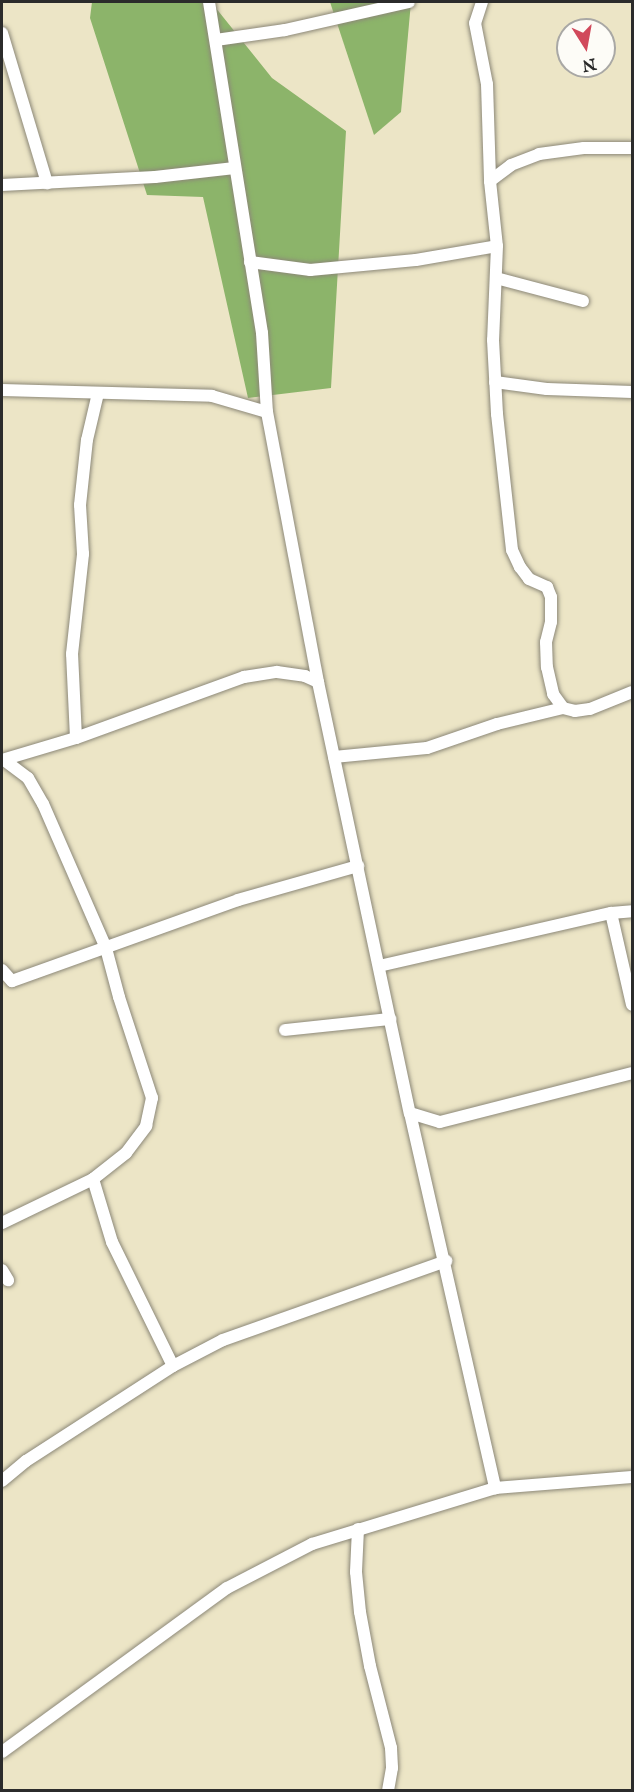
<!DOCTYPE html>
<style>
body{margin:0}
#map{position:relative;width:634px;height:1792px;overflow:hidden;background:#ece5c6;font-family:"IM FELL English",serif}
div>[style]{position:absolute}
.forest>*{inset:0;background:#8cb46a}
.roads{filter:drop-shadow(0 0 2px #8c8878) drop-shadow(0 0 2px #8c8878)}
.street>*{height:12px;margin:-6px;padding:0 6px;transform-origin:6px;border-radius:6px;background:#fff}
span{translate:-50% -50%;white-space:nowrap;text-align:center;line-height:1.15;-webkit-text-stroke:6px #fdfcf7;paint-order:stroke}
.frame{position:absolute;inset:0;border:3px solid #2b2b2b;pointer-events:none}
.north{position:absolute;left:556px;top:18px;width:60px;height:60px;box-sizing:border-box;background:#fdfcf7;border:2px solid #a9a8a5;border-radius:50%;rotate:169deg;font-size:16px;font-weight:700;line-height:24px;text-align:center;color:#2b2b2b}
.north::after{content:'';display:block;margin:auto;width:21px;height:27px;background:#d1495b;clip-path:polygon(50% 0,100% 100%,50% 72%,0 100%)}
</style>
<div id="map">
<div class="forest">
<div style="clip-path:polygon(92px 2px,211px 2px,272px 78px,346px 131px,331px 388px,248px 398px,203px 197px,147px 195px,90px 18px)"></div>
<div style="clip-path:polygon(330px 2px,411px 2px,401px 112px,374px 135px)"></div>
</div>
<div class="roads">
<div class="street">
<div style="left:209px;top:2px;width:335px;rotate:80.9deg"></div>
<div style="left:262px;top:333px;width:79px;rotate:86.4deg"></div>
<div style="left:267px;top:412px;width:275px;rotate:79.3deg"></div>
<div style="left:318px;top:682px;width:441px;rotate:78deg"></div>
<div style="left:410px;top:1113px;width:385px;rotate:77.2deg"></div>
<div style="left:482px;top:2px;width:22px;rotate:108deg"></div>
<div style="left:475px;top:23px;width:62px;rotate:78.9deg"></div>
<div style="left:487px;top:84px;width:97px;rotate:88.2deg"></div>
<div style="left:490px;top:181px;width:65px;rotate:83.9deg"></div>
<div style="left:497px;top:246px;width:94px;rotate:92.4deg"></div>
<div style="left:493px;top:340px;width:74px;rotate:86.9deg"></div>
<div style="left:497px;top:414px;width:137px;rotate:83.7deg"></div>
<div style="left:512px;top:550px;width:19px;rotate:65deg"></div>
<div style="left:520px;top:567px;width:15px;rotate:53deg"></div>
<div style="left:529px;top:579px;width:20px;rotate:24deg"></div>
<div style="left:547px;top:587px;width:11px;rotate:68deg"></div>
<div style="left:551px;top:597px;width:25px;rotate:90deg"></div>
<div style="left:551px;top:622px;width:21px;rotate:104deg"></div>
<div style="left:546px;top:642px;width:25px;rotate:88deg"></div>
<div style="left:547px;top:667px;width:28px;rotate:77deg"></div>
<div style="left:553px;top:694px;width:17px;rotate:54deg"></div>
<div style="left:563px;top:708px;width:12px;rotate:14deg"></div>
<div style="left:575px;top:711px;width:15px;rotate:-8deg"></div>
<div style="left:590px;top:709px;width:45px;rotate:-22deg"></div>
<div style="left:2px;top:33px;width:157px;rotate:73.3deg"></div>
<div style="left:216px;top:40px;width:70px;rotate:-8.2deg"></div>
<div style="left:285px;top:30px;width:127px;rotate:-12.7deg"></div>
<div style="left:490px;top:181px;width:26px;rotate:-37deg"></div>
<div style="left:511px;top:165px;width:30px;rotate:-21deg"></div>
<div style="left:539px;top:154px;width:45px;rotate:-7.6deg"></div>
<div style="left:584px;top:148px;width:48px"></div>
<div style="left:2px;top:185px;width:153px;rotate:-3deg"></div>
<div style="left:155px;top:177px;width:80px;rotate:-6.5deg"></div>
<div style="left:250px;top:262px;width:61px;rotate:7.6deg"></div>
<div style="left:310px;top:270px;width:106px;rotate:-5.4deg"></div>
<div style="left:416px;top:260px;width:82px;rotate:-9.8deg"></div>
<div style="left:496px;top:278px;width:90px;rotate:14.8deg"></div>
<div style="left:495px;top:382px;width:52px;rotate:7.7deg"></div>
<div style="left:547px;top:389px;width:85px;rotate:2deg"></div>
<div style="left:2px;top:390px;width:210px;rotate:1.6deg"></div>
<div style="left:212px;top:396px;width:57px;rotate:16.2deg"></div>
<div style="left:76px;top:738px;width:84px;rotate:-92.7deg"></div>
<div style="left:72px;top:654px;width:101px;rotate:-83.7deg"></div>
<div style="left:83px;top:554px;width:49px;rotate:-93.5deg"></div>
<div style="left:80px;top:505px;width:65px;rotate:-83.9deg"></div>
<div style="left:87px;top:440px;width:48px;rotate:-76.8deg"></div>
<div style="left:334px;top:757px;width:93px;rotate:-5.5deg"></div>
<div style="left:427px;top:748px;width:74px;rotate:-18.9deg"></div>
<div style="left:497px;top:724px;width:68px;rotate:-13.6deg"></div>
<div style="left:2px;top:760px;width:77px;rotate:-16.6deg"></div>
<div style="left:76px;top:738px;width:179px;rotate:-20deg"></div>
<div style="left:244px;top:677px;width:33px;rotate:-9deg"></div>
<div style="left:277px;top:672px;width:28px;rotate:8deg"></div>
<div style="left:305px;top:676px;width:14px;rotate:25deg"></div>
<div style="left:611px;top:913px;width:94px;rotate:77.1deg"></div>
<div style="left:379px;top:966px;width:238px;rotate:-12.9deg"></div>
<div style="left:611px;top:913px;width:21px;rotate:-5deg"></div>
<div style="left:2px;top:970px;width:15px;rotate:48deg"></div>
<div style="left:12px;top:981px;width:240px;rotate:-19.7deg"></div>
<div style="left:238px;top:900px;width:125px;rotate:-15.8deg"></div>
<div style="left:285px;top:1030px;width:106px;rotate:-6deg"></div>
<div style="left:410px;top:1113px;width:31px;rotate:17deg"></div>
<div style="left:440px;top:1122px;width:198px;rotate:-14.3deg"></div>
<div style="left:93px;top:1179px;width:66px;rotate:73.2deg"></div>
<div style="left:112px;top:1242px;width:138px;rotate:63.8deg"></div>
<div style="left:2px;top:1223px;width:101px;rotate:-25.8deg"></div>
<div style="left:93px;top:1179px;width:42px;rotate:-38.2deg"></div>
<div style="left:126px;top:1153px;width:34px;rotate:-53deg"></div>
<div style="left:146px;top:1126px;width:29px;rotate:-78deg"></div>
<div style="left:152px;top:1098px;width:106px;rotate:-108.1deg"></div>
<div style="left:119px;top:997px;width:51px;rotate:-104.9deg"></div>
<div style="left:106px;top:948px;width:157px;rotate:-113.6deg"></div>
<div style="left:43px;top:804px;width:30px;rotate:-120deg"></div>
<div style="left:28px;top:778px;width:30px;rotate:-143deg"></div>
<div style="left:2px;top:1270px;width:12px;rotate:59deg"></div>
<div style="left:2px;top:1481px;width:31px;rotate:-40deg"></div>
<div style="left:26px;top:1461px;width:175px;rotate:-32.9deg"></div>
<div style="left:173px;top:1366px;width:56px;rotate:-27.5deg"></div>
<div style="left:223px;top:1340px;width:237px;rotate:-19.5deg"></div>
<div style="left:358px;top:1529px;width:43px;rotate:92.7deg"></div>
<div style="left:356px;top:1572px;width:40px;rotate:84.3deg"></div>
<div style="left:360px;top:1612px;width:55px;rotate:79.5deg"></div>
<div style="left:370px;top:1666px;width:85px;rotate:75.6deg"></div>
<div style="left:391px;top:1748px;width:20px;rotate:87deg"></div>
<div style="left:392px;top:1768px;width:22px;rotate:100deg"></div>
<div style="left:2px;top:1752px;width:278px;rotate:-36.1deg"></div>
<div style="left:227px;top:1588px;width:96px;rotate:-27.4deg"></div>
<div style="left:312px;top:1544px;width:191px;rotate:-17deg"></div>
<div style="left:495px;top:1488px;width:137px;rotate:-4.6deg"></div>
</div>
</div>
<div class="frame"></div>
<div class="north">N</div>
</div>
